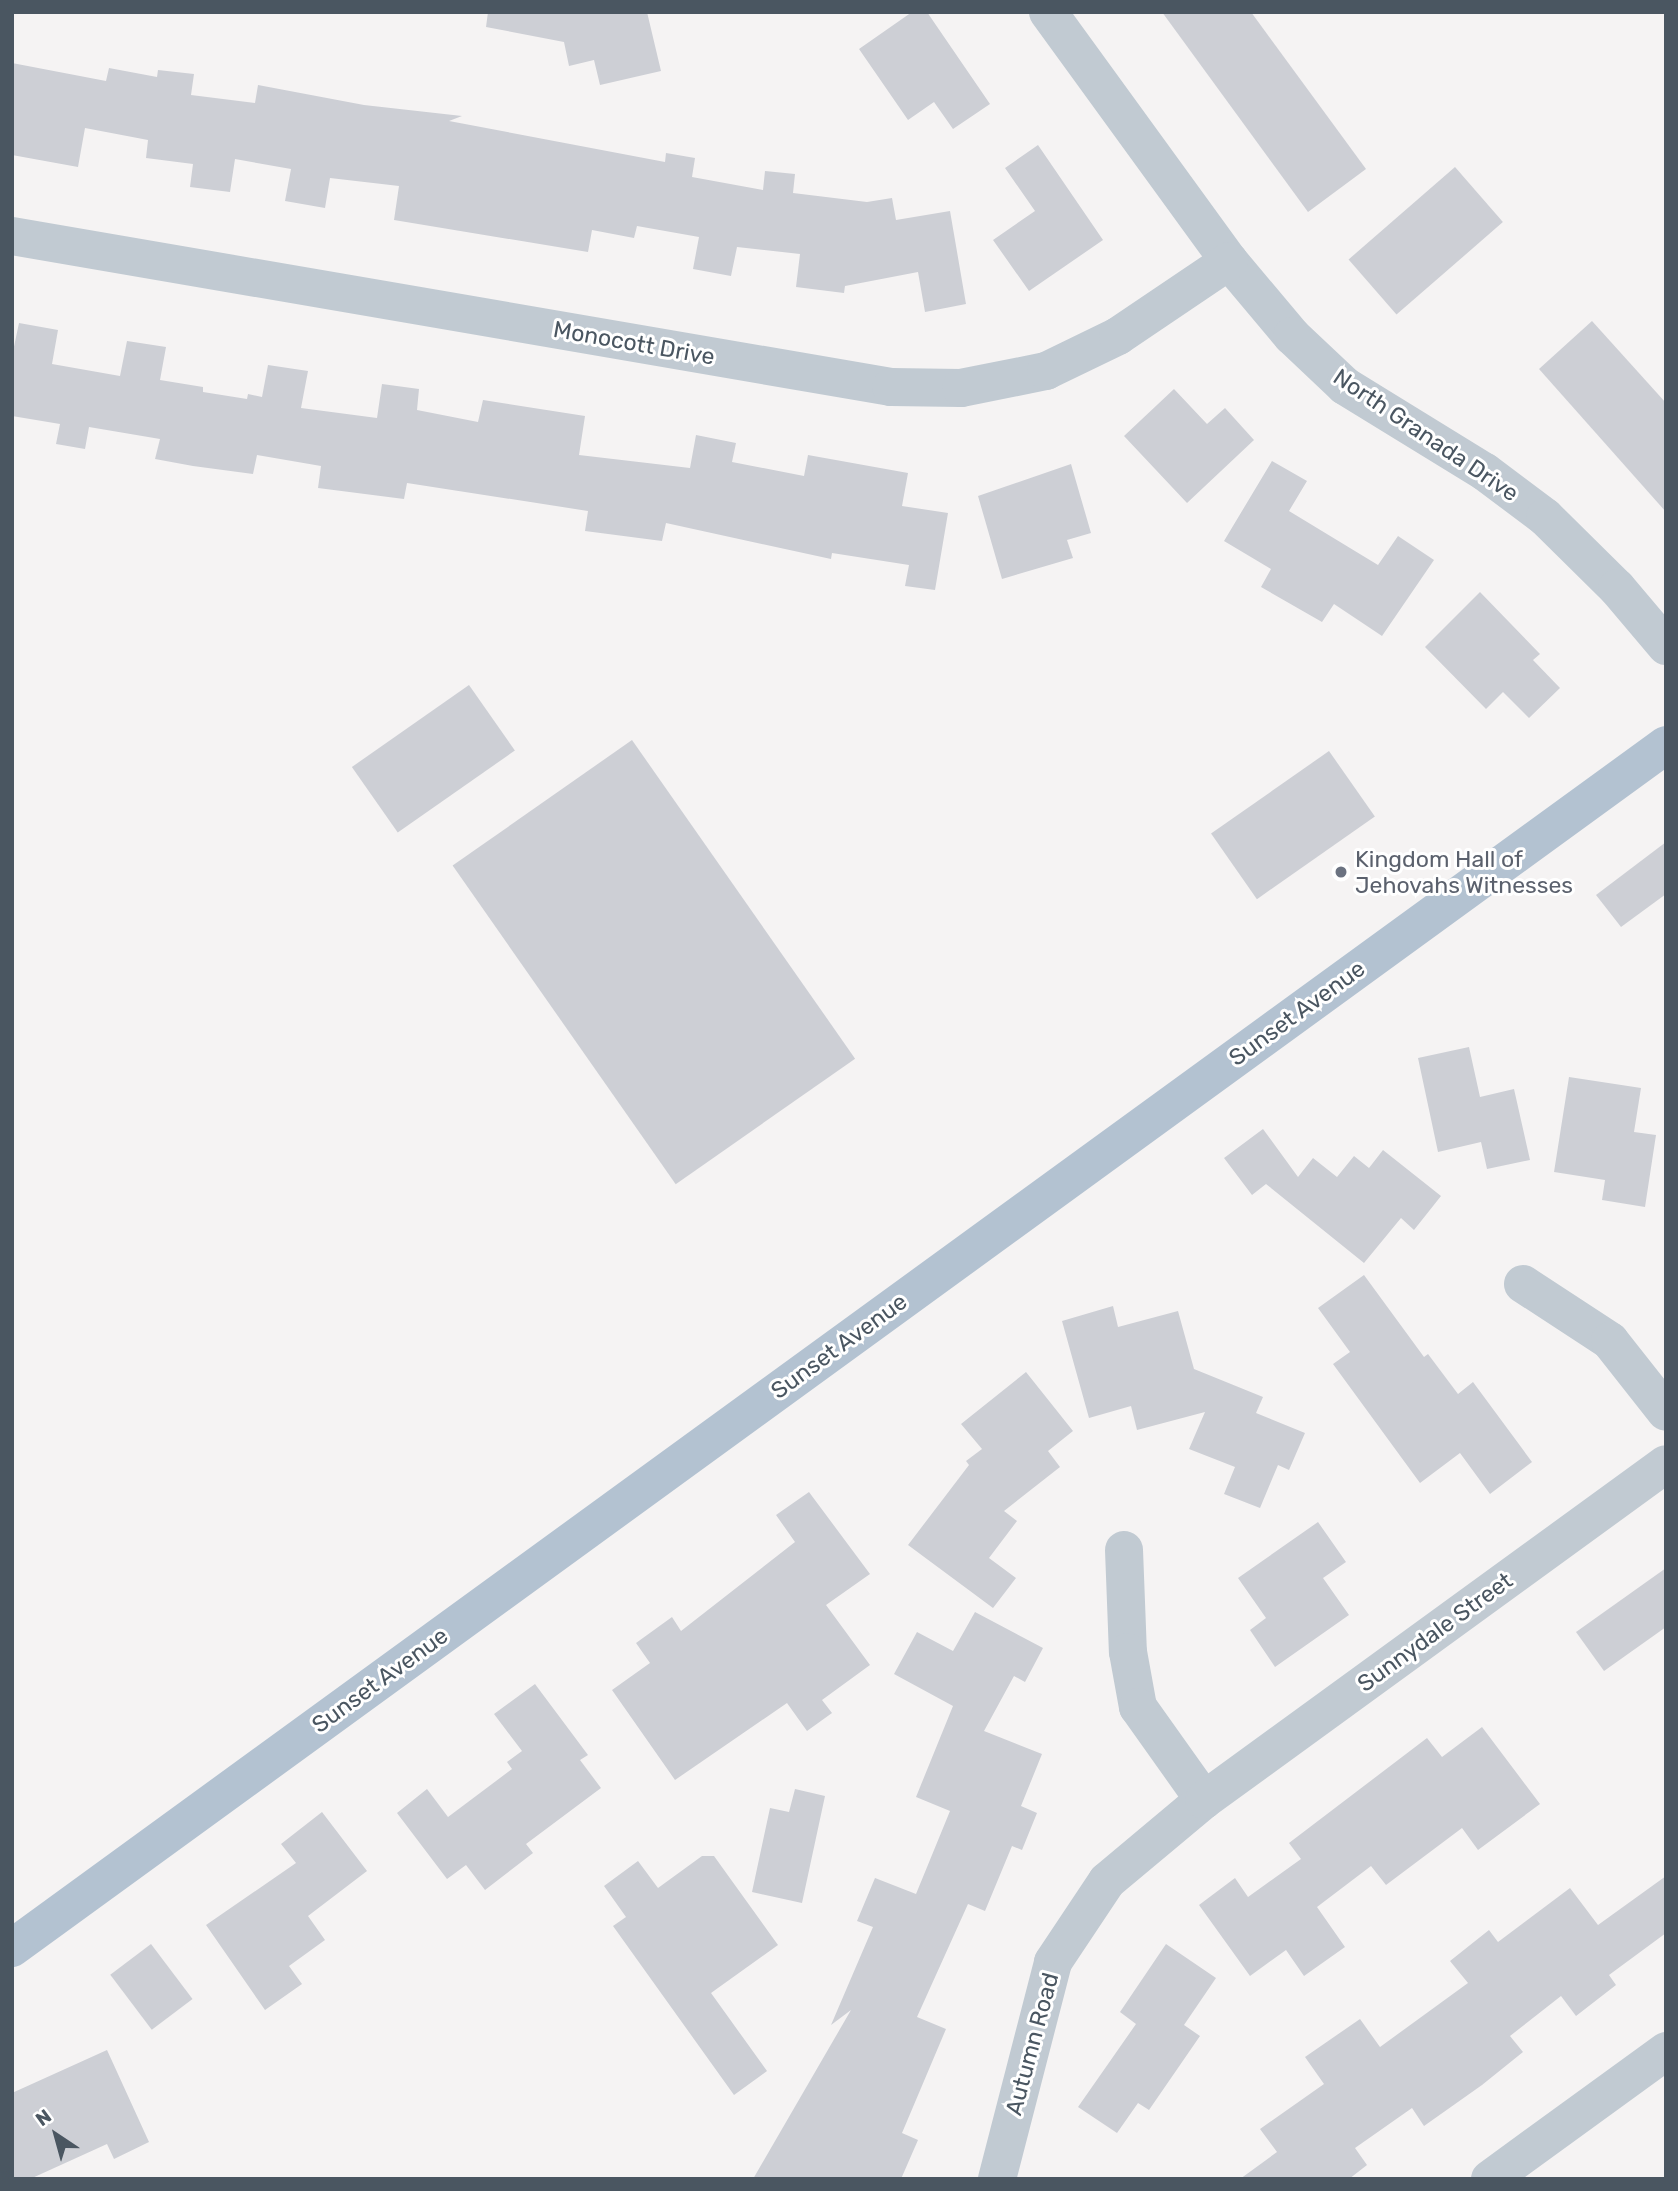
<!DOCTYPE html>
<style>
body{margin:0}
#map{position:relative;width:1678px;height:2191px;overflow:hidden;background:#f5f3f3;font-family:Rubik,sans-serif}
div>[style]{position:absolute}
.building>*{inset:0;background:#cdcfd5;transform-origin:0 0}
.minor>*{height:38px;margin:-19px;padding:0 19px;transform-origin:19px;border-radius:19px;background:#c1cad2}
.major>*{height:38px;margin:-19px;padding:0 19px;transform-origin:19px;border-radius:19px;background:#b3c2d1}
.dots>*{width:19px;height:19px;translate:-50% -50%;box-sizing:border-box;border:4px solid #fff;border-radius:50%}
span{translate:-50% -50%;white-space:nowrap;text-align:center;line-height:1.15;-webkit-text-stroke:6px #fff;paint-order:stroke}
.street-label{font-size:23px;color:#4a5661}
.worship-label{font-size:23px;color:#5b616d}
.left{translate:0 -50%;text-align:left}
.frame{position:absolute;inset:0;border:14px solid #4a5661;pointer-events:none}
.north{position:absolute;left:21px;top:2100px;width:70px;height:70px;-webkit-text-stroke:5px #fff;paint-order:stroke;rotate:324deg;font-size:19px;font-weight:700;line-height:28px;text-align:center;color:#4a5661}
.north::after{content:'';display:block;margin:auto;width:24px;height:32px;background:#4a5661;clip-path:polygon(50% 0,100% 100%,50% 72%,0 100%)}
</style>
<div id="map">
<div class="building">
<div style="clip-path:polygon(488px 12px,647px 12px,661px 71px,600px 85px,594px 60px,569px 66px,564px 42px,486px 27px)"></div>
<div style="clip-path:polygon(912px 12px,927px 12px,990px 104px,953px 129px,934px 102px,908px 120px,859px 49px)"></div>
<div style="clip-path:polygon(1162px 12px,1251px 12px,1366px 169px,1308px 212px)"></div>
<div style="clip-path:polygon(12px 63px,106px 81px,109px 68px,157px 77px,158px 70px,194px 74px,191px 95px,255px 103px,258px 85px,364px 105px,462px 116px,449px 121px,665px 162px,666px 153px,695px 158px,692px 177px,763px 190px,765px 171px,795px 174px,793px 193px,867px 202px,892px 198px,896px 220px,950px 211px,966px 304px,925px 312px,918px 272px,845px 286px,844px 293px,796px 287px,800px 254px,737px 247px,731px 276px,693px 269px,699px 237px,637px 226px,634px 238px,592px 230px,588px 252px,394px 220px,399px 186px,330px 178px,325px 208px,285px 201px,291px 169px,235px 159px,230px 192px,190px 187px,193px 164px,146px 158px,148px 140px,85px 128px,78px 167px,12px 155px)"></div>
<div style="clip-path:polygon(1038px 145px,1103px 240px,1029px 291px,993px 240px,1035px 211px,1005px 168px)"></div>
<div style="left:1455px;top:167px;width:73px;height:141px;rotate:49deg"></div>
<div style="clip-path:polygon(1592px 321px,1666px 403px,1666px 512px,1539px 369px)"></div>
<div style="clip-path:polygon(19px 323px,58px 330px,52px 364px,120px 376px,127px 341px,166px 347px,160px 380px,203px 387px,203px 392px,247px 399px,248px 394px,262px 397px,268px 365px,308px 371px,301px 408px,377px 418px,382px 384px,419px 389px,417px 410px,478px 422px,483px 400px,585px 416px,579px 455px,690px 468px,696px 435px,736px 443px,732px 462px,804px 476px,808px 455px,908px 473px,902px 506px,948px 513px,935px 590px,905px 586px,909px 565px,832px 553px,831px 559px,666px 523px,662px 541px,585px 531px,588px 511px,407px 483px,404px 499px,318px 488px,321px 466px,257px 455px,253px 474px,193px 466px,155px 459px,160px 439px,89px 427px,85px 449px,56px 444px,60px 424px,12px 416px,12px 356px)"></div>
<div style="clip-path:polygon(1174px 389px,1207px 424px,1225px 408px,1254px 440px,1187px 503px,1124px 436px)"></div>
<div style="clip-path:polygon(1272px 461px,1307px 481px,1289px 511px,1378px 565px,1398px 536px,1434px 560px,1382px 636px,1334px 604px,1322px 622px,1261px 587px,1271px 569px,1224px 541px)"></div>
<div style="clip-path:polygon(1071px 464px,1091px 533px,1067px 540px,1073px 558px,1002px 579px,978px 496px)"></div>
<div style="clip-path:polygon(1480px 592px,1540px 654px,1533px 660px,1560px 688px,1529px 718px,1503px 692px,1486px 709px,1425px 647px)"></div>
<div style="left:469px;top:685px;width:80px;height:143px;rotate:55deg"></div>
<div style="left:632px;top:740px;width:389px;height:219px;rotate:55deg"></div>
<div style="left:1329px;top:751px;width:80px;height:144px;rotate:55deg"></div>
<div style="clip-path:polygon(1666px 842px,1666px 894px,1621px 927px,1596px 895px)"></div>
<div style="clip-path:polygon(1469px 1047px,1480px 1097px,1514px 1089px,1530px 1160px,1487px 1169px,1481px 1142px,1438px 1152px,1418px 1058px)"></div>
<div style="clip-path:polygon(1569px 1077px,1641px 1088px,1634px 1132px,1656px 1135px,1645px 1207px,1602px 1200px,1605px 1180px,1554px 1172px)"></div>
<div style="clip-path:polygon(1263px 1129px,1298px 1177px,1313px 1158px,1337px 1177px,1354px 1156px,1369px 1168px,1383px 1150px,1441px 1196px,1414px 1230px,1401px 1218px,1364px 1263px,1266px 1184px,1252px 1195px,1224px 1158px)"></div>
<div style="clip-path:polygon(1364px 1275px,1424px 1357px,1428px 1354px,1458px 1394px,1473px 1382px,1532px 1462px,1490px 1494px,1460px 1453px,1420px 1483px,1333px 1364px,1350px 1352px,1318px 1308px)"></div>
<div style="clip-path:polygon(1113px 1306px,1118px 1327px,1178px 1311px,1194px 1369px,1263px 1397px,1256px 1413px,1305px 1433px,1289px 1470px,1278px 1465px,1260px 1508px,1224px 1494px,1235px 1467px,1189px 1449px,1205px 1412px,1137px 1430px,1131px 1406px,1089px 1418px,1062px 1321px)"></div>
<div style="clip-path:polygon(1026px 1372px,1073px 1431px,1048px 1451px,1060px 1467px,1004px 1511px,1017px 1521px,989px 1558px,1016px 1578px,993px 1608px,908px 1545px,969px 1465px,966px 1461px,982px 1449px,961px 1424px)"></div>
<div style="clip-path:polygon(809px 1492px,870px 1574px,826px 1605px,870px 1665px,822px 1700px,832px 1713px,807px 1731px,787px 1703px,675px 1780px,612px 1690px,650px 1663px,636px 1643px,672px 1617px,681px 1631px,795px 1542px,776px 1515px)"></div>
<div style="clip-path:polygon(1318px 1522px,1346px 1562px,1323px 1578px,1349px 1615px,1275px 1667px,1250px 1630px,1266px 1618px,1238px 1578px)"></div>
<div style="clip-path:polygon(1666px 1568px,1666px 1627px,1604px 1671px,1576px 1632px)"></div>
<div style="clip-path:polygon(975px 1612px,1043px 1648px,1025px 1682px,1014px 1676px,984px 1731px,1042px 1754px,1021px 1806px,1037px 1813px,1022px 1850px,1012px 1846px,985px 1911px,968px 1904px,917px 2017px,946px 2029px,902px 2133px,918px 2140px,901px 2179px,753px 2179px,851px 2010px,831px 2025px,873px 1927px,857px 1921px,875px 1878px,916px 1894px,950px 1811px,916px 1797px,953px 1706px,894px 1674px,917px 1632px,953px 1651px)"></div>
<div style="clip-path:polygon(535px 1684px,588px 1755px,580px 1760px,601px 1788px,526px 1844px,533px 1853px,485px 1890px,466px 1865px,447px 1879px,397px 1813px,427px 1789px,448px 1817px,512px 1769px,507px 1762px,522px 1751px,494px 1714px)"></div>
<div style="clip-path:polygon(1482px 1727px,1540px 1804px,1478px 1850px,1462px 1828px,1386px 1885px,1371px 1866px,1317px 1907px,1345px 1947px,1304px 1976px,1286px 1950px,1250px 1976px,1199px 1905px,1235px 1878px,1248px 1897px,1301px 1859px,1289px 1843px,1427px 1738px,1442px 1757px)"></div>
<div style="clip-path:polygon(795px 1789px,825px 1796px,802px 1903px,752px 1892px,770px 1808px,789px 1812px)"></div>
<div style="clip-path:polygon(322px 1812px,367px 1871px,308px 1916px,325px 1940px,289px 1966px,302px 1984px,265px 2010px,206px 1925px,296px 1863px,281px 1844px)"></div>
<div style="clip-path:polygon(702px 1856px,714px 1856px,778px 1945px,711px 1993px,767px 2071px,734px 2095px,613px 1926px,626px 1917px,604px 1886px,638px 1861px,658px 1888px)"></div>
<div style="clip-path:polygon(1666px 1876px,1666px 1933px,1609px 1975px,1616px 1985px,1576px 2016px,1561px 1996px,1510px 2036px,1523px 2052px,1482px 2085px,1424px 2126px,1412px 2108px,1355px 2148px,1367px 2165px,1349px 2179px,1240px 2179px,1277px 2152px,1260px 2129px,1324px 2084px,1305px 2057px,1360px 2019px,1380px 2047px,1468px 1983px,1450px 1961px,1489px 1930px,1498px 1942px,1570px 1888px,1598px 1925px)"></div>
<div style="left:151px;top:1944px;width:69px;height:51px;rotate:53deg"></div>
<div style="clip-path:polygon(1166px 1944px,1216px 1978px,1184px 2025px,1200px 2036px,1149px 2110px,1138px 2103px,1117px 2133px,1078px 2107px,1136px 2024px,1120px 2012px)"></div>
<div style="clip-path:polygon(107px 2050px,149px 2142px,114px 2159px,107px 2144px,30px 2179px,12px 2179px,12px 2093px)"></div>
</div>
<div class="minor">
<div style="left:1048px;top:12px;width:308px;rotate:54deg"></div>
<div style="left:1229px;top:261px;width:98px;rotate:50deg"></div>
<div style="left:1292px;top:336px;width:73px;rotate:43.3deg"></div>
<div style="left:1345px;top:386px;width:164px;rotate:31.6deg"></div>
<div style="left:1485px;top:472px;width:75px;rotate:36.9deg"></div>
<div style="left:1545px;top:517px;width:101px;rotate:44.6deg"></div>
<div style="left:1617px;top:588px;width:76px;rotate:49.8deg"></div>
<div style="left:12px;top:236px;width:892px;rotate:9.75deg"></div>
<div style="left:891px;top:387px;width:70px;rotate:0.8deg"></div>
<div style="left:961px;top:388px;width:87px;rotate:-11.3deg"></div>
<div style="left:1046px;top:371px;width:80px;rotate:-25.9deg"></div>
<div style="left:1118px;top:336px;width:134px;rotate:-34deg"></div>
<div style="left:1523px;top:1284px;width:104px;rotate:33.2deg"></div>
<div style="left:1610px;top:1341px;width:90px;rotate:51.7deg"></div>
<div style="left:1124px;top:1550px;width:102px;rotate:87.8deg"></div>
<div style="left:1128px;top:1652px;width:56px;rotate:79.7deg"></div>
<div style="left:1138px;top:1707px;width:114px;rotate:54.6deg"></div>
<div style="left:997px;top:2179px;width:224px;rotate:-75.5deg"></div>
<div style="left:1053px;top:1962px;width:97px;rotate:-56.3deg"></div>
<div style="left:1107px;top:1881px;width:126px;rotate:-39.9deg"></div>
<div style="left:1204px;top:1800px;width:571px;rotate:-36.03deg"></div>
<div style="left:1490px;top:2179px;width:218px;rotate:-36deg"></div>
</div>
<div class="major">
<div style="left:12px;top:1948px;width:2045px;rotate:-36.03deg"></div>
</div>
<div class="dots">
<div style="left:1341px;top:872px;background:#6b7280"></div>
</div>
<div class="street-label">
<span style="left:634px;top:343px;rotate:10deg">Monocott Drive</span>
<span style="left:1426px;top:435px;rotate:34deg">North Granada Drive</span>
<span style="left:1297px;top:1013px;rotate:-36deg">Sunset Avenue</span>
<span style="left:839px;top:1346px;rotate:-36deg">Sunset Avenue</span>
<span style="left:1435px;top:1632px;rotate:-36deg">Sunnydale Street</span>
<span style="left:380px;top:1680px;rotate:-36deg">Sunset Avenue</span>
<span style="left:1032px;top:2044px;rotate:-75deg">Autumn Road</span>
</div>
<div class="worship-label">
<span class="left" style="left:1355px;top:872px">Kingdom Hall of<br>Jehovahs Witnesses</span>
</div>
<div class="frame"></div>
<div class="north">N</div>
</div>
